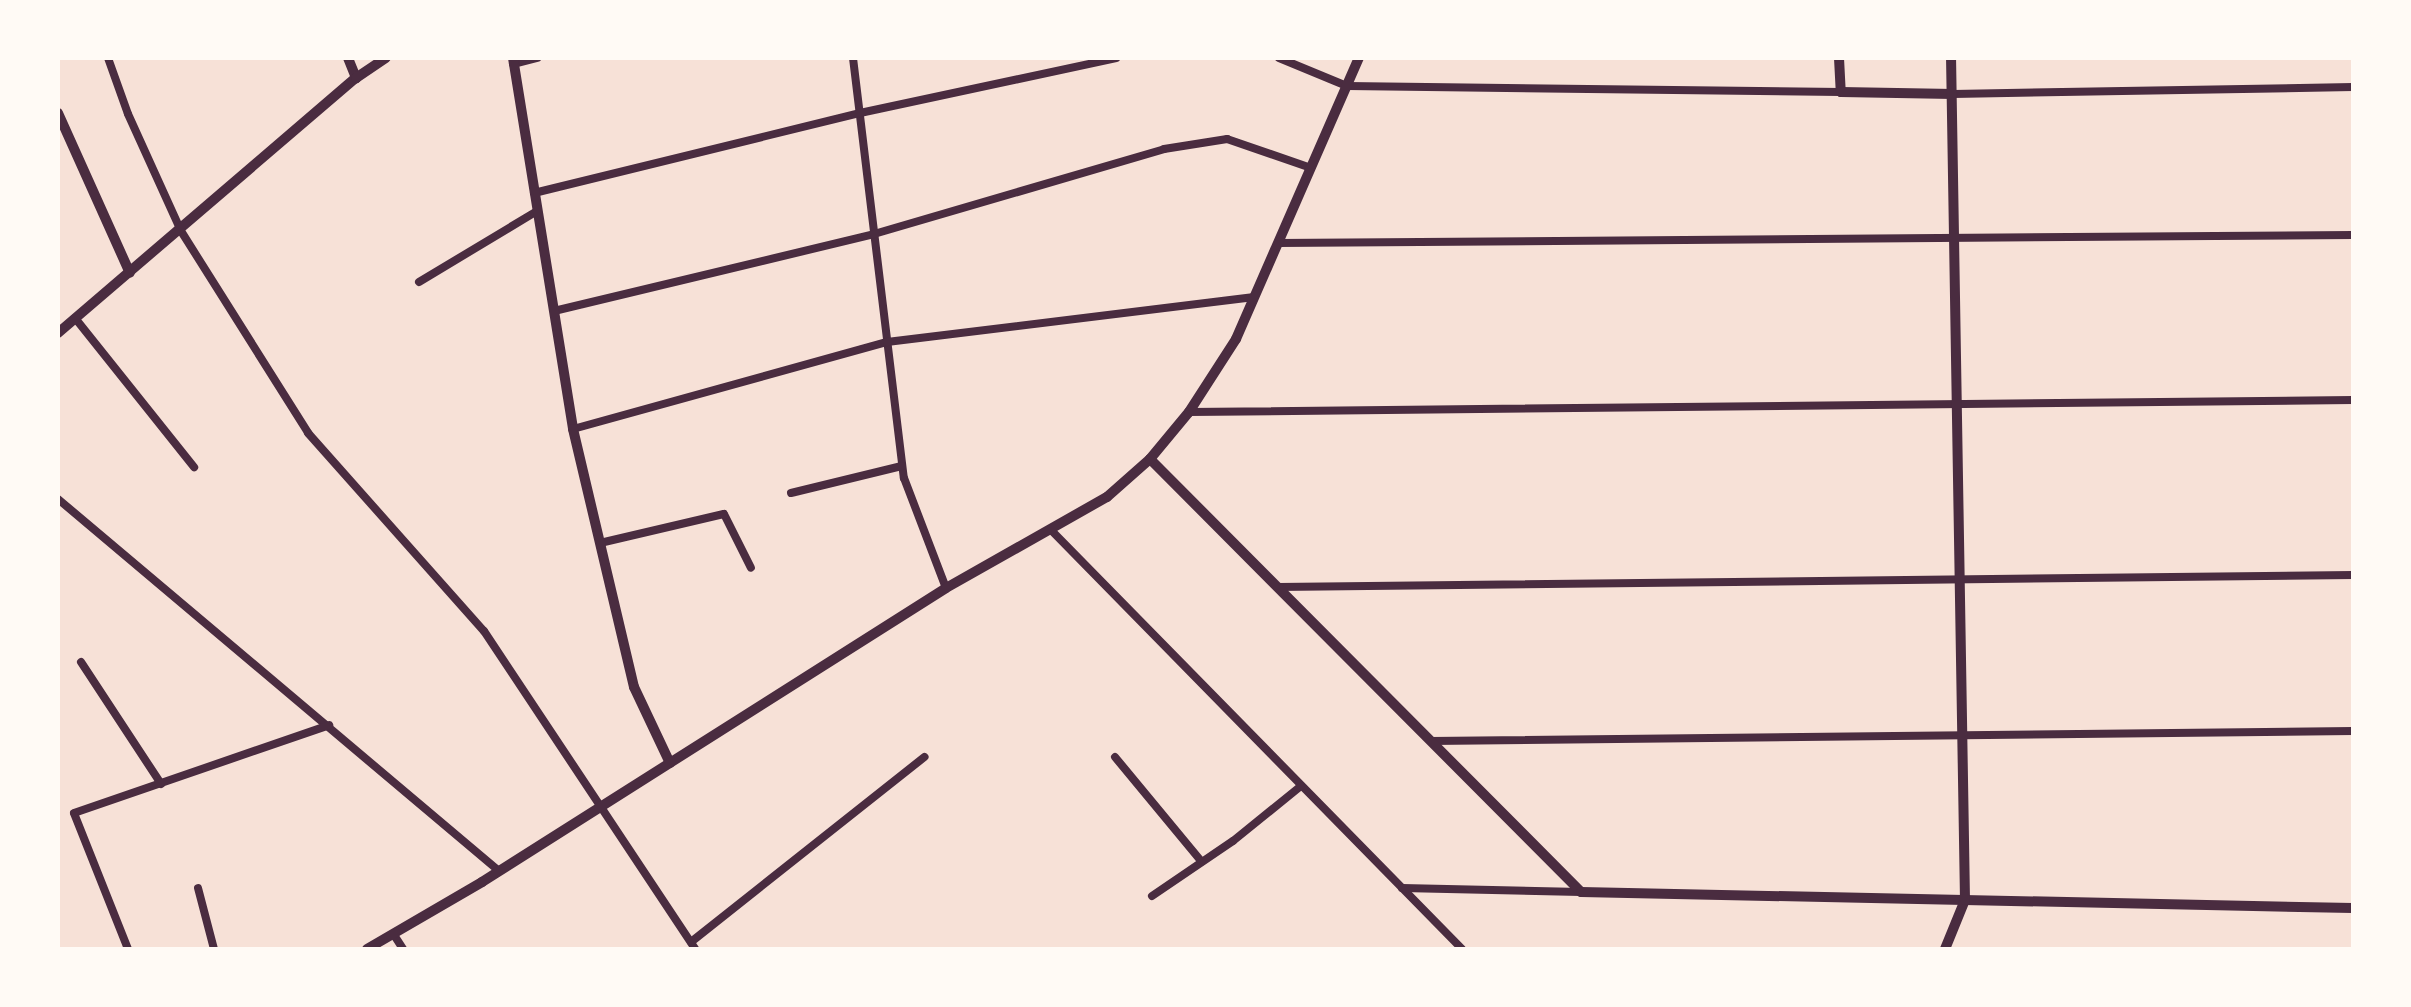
<!DOCTYPE html>
<style>
body{margin:0}
#map{position:relative;width:2411px;height:1007px;overflow:hidden;background:#f7e1d7;font-family:Roboto,sans-serif}
div>[style]{position:absolute}
.minor>*{height:8px;margin:-4px;padding:0 4px;transform-origin:4px;border-radius:4px;background:#4a2c40}
.tertiary>*{height:10px;margin:-5px;padding:0 5px;transform-origin:5px;border-radius:5px;background:#4a2c40}
span{translate:-50% -50%;white-space:nowrap;text-align:center;line-height:1.15;-webkit-text-stroke:8px #fffaf5;paint-order:stroke}
.frame{position:absolute;inset:0;border:60px solid #fffaf5;pointer-events:none}
</style>
<div id="map">
<div class="minor">
<div style="left:108px;top:58px;width:59px;rotate:70.3deg"></div>
<div style="left:128px;top:114px;width:128px;rotate:65.6deg"></div>
<div style="left:181px;top:231px;width:239px;rotate:57.8deg"></div>
<div style="left:308px;top:433px;width:265px;rotate:48.4deg"></div>
<div style="left:484px;top:631px;width:382px;rotate:56.4deg"></div>
<div style="left:853px;top:58px;width:423px;rotate:83.1deg"></div>
<div style="left:904px;top:478px;width:118px;rotate:69.1deg"></div>
<div style="left:1279px;top:58px;width:74px;rotate:22.4deg"></div>
<div style="left:1347px;top:86px;width:494px;rotate:0.7deg"></div>
<div style="left:513px;top:64px;width:25px;rotate:-14deg"></div>
<div style="left:1953px;top:94px;width:400px;rotate:-1deg"></div>
<div style="left:534px;top:193px;width:336px;rotate:-13.8deg"></div>
<div style="left:860px;top:113px;width:262px;rotate:-12.1deg"></div>
<div style="left:1278px;top:243px;width:1075px;rotate:-0.43deg"></div>
<div style="left:419px;top:282px;width:138px;rotate:-31deg"></div>
<div style="left:554px;top:311px;width:329px;rotate:-13.5deg"></div>
<div style="left:874px;top:234px;width:302px;rotate:-16.3deg"></div>
<div style="left:1164px;top:149px;width:64px;rotate:-9deg"></div>
<div style="left:1227px;top:139px;width:89px;rotate:19deg"></div>
<div style="left:75px;top:318px;width:191px;rotate:51.4deg"></div>
<div style="left:1189px;top:412px;width:1164px;rotate:-0.59deg"></div>
<div style="left:573px;top:429px;width:326px;rotate:-15.5deg"></div>
<div style="left:887px;top:342px;width:370px;rotate:-7deg"></div>
<div style="left:791px;top:493px;width:114px;rotate:-13.7deg"></div>
<div style="left:58px;top:499px;width:577px;rotate:40.15deg"></div>
<div style="left:1051px;top:530px;width:587px;rotate:45.55deg"></div>
<div style="left:600px;top:543px;width:127px;rotate:-13.2deg"></div>
<div style="left:724px;top:514px;width:60px;rotate:63.4deg"></div>
<div style="left:1278px;top:587px;width:1075px;rotate:-0.64deg"></div>
<div style="left:81px;top:662px;width:146px;rotate:56.7deg"></div>
<div style="left:1431px;top:741px;width:922px;rotate:-0.62deg"></div>
<div style="left:1115px;top:757px;width:136px;rotate:50.4deg"></div>
<div style="left:198px;top:888px;width:63px;rotate:75.3deg"></div>
<div style="left:1402px;top:888px;width:179px;rotate:1.3deg"></div>
<div style="left:1152px;top:896px;width:98px;rotate:-34.2deg"></div>
<div style="left:1233px;top:841px;width:87px;rotate:-39deg"></div>
<div style="left:394px;top:935px;width:17px;rotate:57deg"></div>
<div style="left:691px;top:942px;width:298px;rotate:-38.4deg"></div>
<div style="left:128px;top:949px;width:146px;rotate:-111.7deg"></div>
<div style="left:74px;top:813px;width:270px;rotate:-19deg"></div>
</div>
<div class="tertiary">
<div style="left:348px;top:58px;width:22px;rotate:68deg"></div>
<div style="left:513px;top:58px;width:376px;rotate:80.8deg"></div>
<div style="left:573px;top:429px;width:265px;rotate:76.7deg"></div>
<div style="left:634px;top:687px;width:84px;rotate:64.7deg"></div>
<div style="left:1839px;top:58px;width:34px;rotate:87deg"></div>
<div style="left:1841px;top:92px;width:112px;rotate:1deg"></div>
<div style="left:58px;top:113px;width:175px;rotate:65.8deg"></div>
<div style="left:58px;top:333px;width:392px;rotate:-40.6deg"></div>
<div style="left:356px;top:78px;width:36px;rotate:-34deg"></div>
<div style="left:1150px;top:459px;width:611px;rotate:45.13deg"></div>
<div style="left:1581px;top:892px;width:772px;rotate:1.19deg"></div>
<div style="left:367px;top:949px;width:133px;rotate:-30.2deg"></div>
<div style="left:482px;top:882px;width:549px;rotate:-32.36deg"></div>
<div style="left:946px;top:588px;width:185px;rotate:-29.5deg"></div>
<div style="left:1107px;top:497px;width:57px;rotate:-41.5deg"></div>
<div style="left:1150px;top:459px;width:61px;rotate:-50.3deg"></div>
<div style="left:1189px;top:412px;width:87px;rotate:-57.2deg"></div>
<div style="left:1236px;top:339px;width:307px;rotate:-66.4deg"></div>
<div style="left:1945px;top:949px;width:53px;rotate:-67.8deg"></div>
<div style="left:1965px;top:900px;width:842px;rotate:-90.95deg"></div>
</div>
<div class="frame"></div>
</div>
